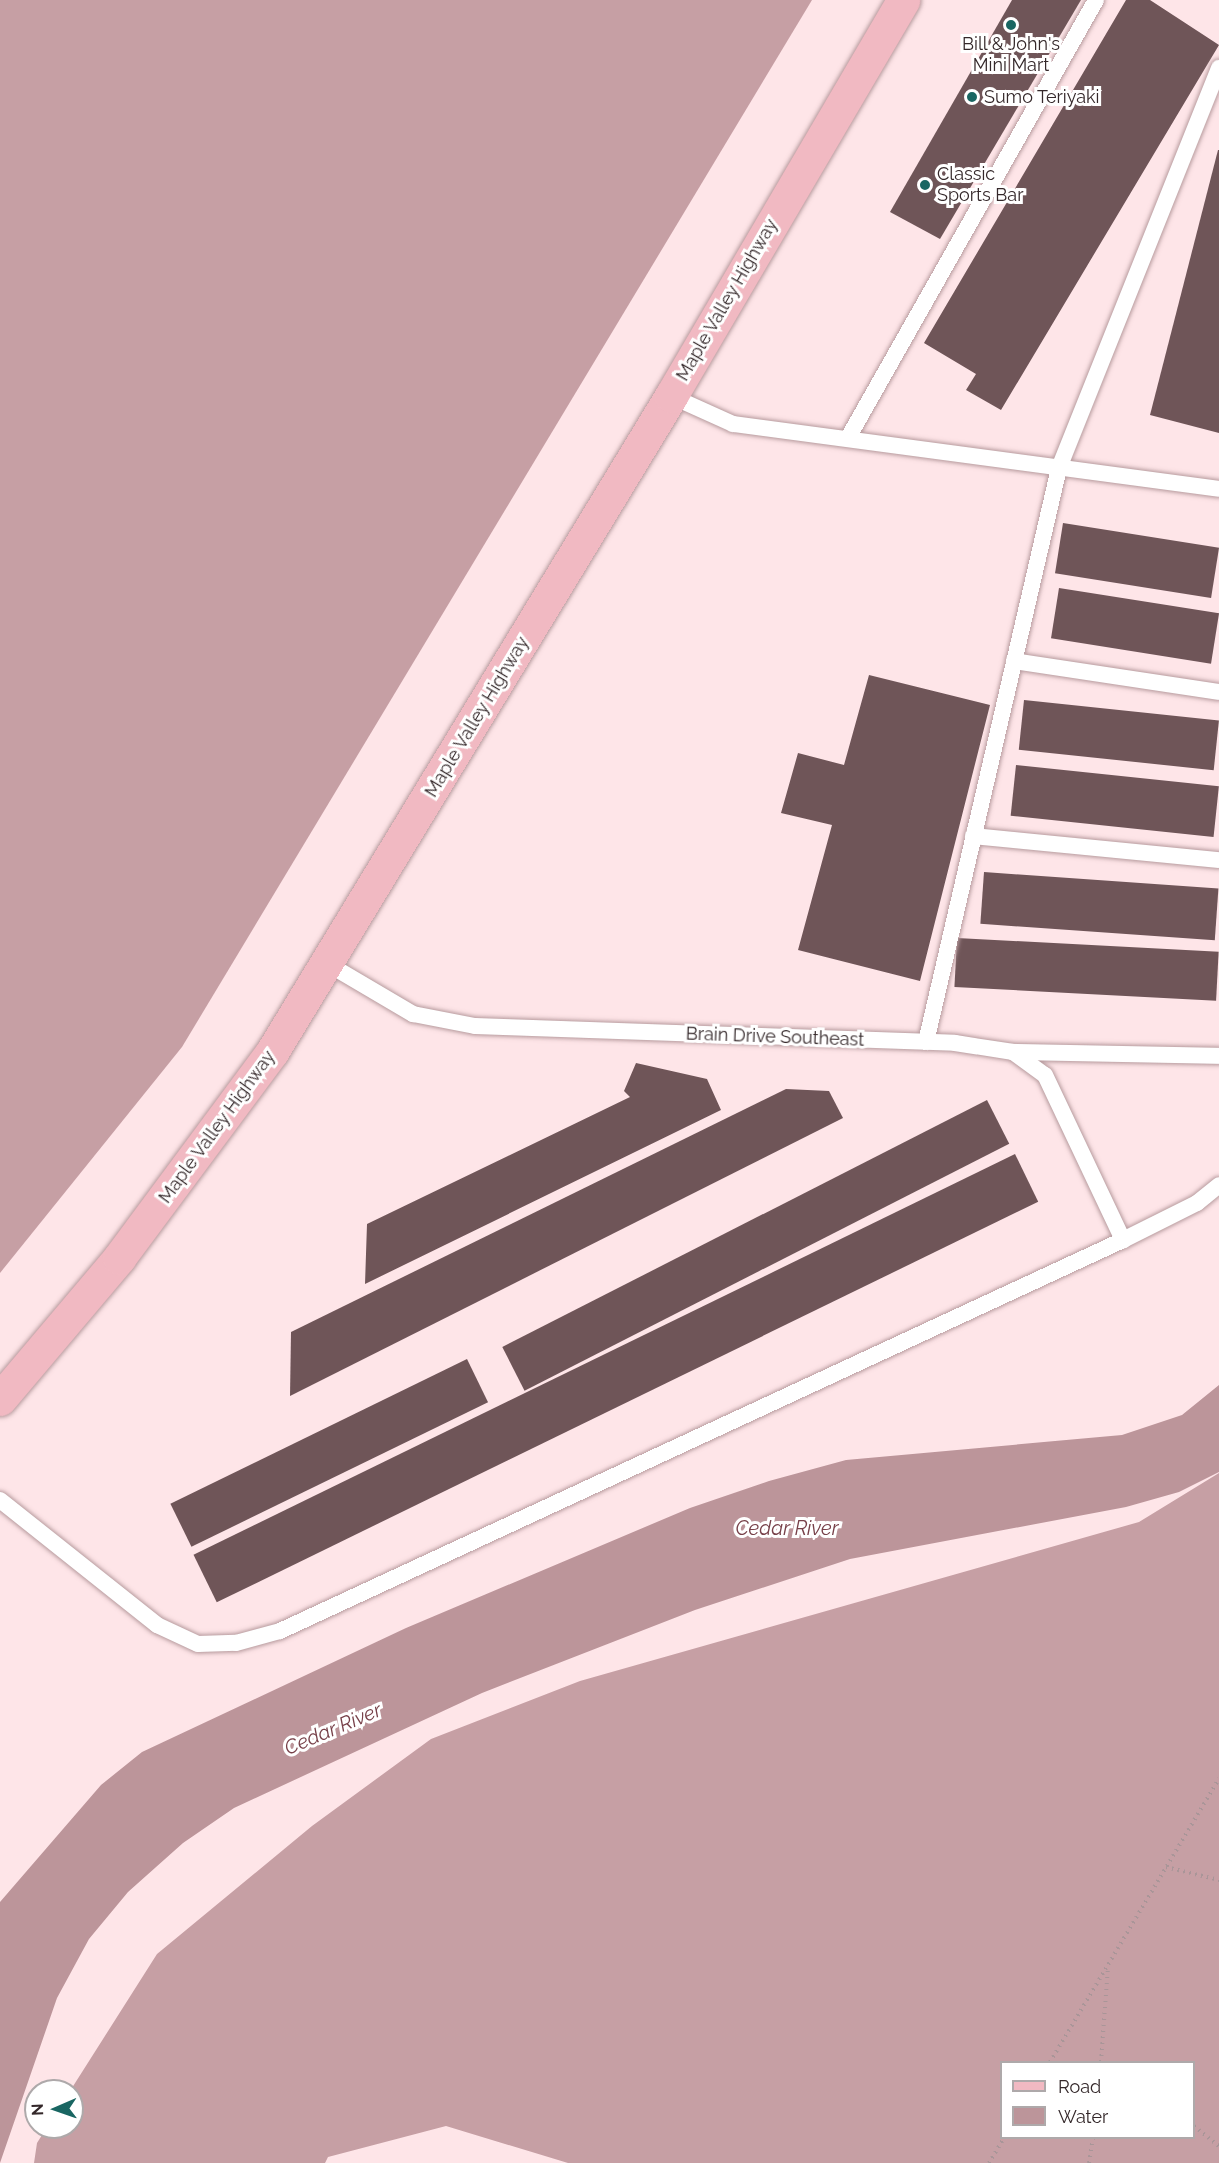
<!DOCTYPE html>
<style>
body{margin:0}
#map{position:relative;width:1219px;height:2163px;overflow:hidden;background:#fee5e8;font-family:Raleway,sans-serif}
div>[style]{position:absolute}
.forest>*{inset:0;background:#c69fa4}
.water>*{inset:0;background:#bc959a}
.building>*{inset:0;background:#6f5558;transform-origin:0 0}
.path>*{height:4px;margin-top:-2px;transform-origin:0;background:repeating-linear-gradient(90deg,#a99598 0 1.5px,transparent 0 6px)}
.roads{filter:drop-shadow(0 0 2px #b79b9e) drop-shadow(0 0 2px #b79b9e)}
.service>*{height:16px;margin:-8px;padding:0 8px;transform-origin:8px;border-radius:8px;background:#fff}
.primary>*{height:33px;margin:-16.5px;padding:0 16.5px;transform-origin:16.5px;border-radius:16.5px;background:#f1b9c2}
.dots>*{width:16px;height:16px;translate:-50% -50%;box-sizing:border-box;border:3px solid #fff;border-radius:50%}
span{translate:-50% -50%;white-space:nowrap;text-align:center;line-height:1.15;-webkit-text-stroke:6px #fff;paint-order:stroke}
.poi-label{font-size:18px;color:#34282a}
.left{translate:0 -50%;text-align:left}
.street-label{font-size:18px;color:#34282a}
.water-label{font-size:20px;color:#774049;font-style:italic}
.legend{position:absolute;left:1000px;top:2061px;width:195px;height:78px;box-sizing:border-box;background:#fff;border:2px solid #aea9aa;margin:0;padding:8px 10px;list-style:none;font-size:18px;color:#34282a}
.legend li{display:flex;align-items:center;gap:12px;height:30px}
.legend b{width:30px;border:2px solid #aea9aa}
.north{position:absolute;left:24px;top:2079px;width:60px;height:60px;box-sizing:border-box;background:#fff;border:2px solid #aea9aa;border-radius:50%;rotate:268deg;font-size:16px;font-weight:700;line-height:24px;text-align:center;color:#34282a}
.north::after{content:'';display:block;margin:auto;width:21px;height:27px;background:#196662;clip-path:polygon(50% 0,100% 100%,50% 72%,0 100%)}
</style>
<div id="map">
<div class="forest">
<div style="clip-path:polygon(0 0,812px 0,182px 1047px,0 1273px)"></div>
<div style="clip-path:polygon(evenodd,1219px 1473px,1219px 2163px,568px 2163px,446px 2126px,328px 2157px,325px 2163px,34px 2163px,37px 2143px,47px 2127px,72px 2127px,70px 2091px,157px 1954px,312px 1826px,431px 1739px,580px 1681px,1139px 1522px,1219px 1473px,1002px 2062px,1194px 2062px,1194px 2138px,1002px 2138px,1002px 2062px)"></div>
</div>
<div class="water">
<div style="clip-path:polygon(1219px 1385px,1219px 1472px,1179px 1492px,1126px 1507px,850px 1559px,695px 1610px,482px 1693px,234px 1808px,183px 1843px,128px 1892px,89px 1939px,57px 1998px,0 2163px,0 1902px,101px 1785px,142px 1752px,406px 1628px,690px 1508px,769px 1481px,846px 1460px,1122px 1435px,1182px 1415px)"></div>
</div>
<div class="building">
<div style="clip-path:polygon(1012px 0,1081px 0,940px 239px,890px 212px)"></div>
<div style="clip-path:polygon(1126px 0,1150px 0,1219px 45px,1001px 410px,966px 390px,976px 374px,924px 343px)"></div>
<div style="clip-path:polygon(1218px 150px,1219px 150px,1219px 433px,1150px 415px)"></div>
<div style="left:1063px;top:523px;width:158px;height:51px;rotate:9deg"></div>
<div style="left:1059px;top:588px;width:162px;height:51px;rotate:9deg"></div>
<div style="clip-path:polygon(869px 675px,990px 705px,920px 981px,798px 950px,832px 825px,781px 813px,798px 753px,844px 765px)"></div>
<div style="left:1024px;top:700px;width:196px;height:50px;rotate:6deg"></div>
<div style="left:1016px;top:765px;width:204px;height:51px;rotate:6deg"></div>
<div style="left:984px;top:872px;width:235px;height:52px;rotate:4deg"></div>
<div style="left:957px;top:938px;width:262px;height:49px;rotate:3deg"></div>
<div style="clip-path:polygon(636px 1063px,707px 1079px,721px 1110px,365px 1284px,367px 1224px,630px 1097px,624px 1091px)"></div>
<div style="clip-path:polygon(786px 1089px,829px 1091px,843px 1118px,290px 1396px,291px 1332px)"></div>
<div style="left:987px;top:1100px;width:49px;height:544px;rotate:63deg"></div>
<div style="left:1015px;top:1154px;width:53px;height:914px;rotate:64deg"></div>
<div style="left:467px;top:1359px;width:48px;height:330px;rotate:64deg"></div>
</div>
<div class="path">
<div style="left:1166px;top:1867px;width:55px;rotate:13.8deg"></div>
<div style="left:1050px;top:2062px;width:330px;rotate:-59.2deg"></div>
<div style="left:1101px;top:2062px;width:96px;rotate:-85.8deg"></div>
<div style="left:1194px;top:2126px;width:32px;rotate:39deg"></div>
<div style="left:989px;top:2163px;width:29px;rotate:-59deg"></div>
<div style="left:1089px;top:2163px;width:25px;rotate:-81deg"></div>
</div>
<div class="roads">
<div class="service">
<div style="left:671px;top:396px;width:68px;rotate:24.3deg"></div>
<div style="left:733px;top:424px;width:490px;rotate:7.6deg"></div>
<div style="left:848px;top:438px;width:503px;rotate:-60.48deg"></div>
<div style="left:1014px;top:661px;width:207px;rotate:8.6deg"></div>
<div style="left:973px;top:836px;width:247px;rotate:5.6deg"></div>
<div style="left:328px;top:964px;width:99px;rotate:30.5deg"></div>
<div style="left:413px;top:1014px;width:63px;rotate:11deg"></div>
<div style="left:475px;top:1026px;width:480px;rotate:2deg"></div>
<div style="left:955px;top:1043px;width:59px;rotate:8.8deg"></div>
<div style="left:1013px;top:1052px;width:39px;rotate:36deg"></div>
<div style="left:1045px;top:1075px;width:183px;rotate:64.7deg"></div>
<div style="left:926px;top:1042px;width:589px;rotate:-76.95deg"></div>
<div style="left:1059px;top:468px;width:431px;rotate:-68.2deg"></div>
<div style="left:1013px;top:1052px;width:206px;rotate:1.1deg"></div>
<div style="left:0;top:1500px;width:201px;rotate:38.5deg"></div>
<div style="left:157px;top:1625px;width:45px;rotate:24.9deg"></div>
<div style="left:198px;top:1644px;width:38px;rotate:-2deg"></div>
<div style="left:236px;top:1643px;width:46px;rotate:-15.3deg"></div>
<div style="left:280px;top:1631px;width:929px;rotate:-24.88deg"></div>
<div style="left:1123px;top:1240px;width:83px;rotate:-26.6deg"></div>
<div style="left:1197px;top:1203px;width:28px;rotate:-39deg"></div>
</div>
<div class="primary">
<div style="left:0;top:1399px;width:185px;rotate:-49.8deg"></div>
<div style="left:119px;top:1258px;width:257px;rotate:-53.4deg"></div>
<div style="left:272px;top:1052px;width:768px;rotate:-58.69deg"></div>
<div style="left:671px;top:396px;width:459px;rotate:-59.6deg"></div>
</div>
</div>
<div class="dots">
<div style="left:1011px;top:25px;background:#196662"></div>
<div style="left:972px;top:97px;background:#196662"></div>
<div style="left:925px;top:185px;background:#196662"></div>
</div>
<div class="poi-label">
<span style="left:1011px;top:55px">Bill &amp; John's<br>Mini Mart</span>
<span class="left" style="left:984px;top:97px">Sumo Teriyaki</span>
<span class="left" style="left:937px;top:185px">Classic<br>Sports Bar</span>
</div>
<div class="street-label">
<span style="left:727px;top:300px;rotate:-60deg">Maple Valley Highway</span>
<span style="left:477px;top:717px;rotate:-59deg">Maple Valley Highway</span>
<span style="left:775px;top:1037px;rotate:2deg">Brain Drive Southeast</span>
<span style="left:217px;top:1127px;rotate:-54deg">Maple Valley Highway</span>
</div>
<div class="water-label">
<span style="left:787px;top:1528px">Cedar River</span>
<span style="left:333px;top:1729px;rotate:-23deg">Cedar River</span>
</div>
<ul class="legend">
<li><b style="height:8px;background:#f1b9c2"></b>Road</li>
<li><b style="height:16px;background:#bc959a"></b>Water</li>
</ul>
<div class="north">N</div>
</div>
